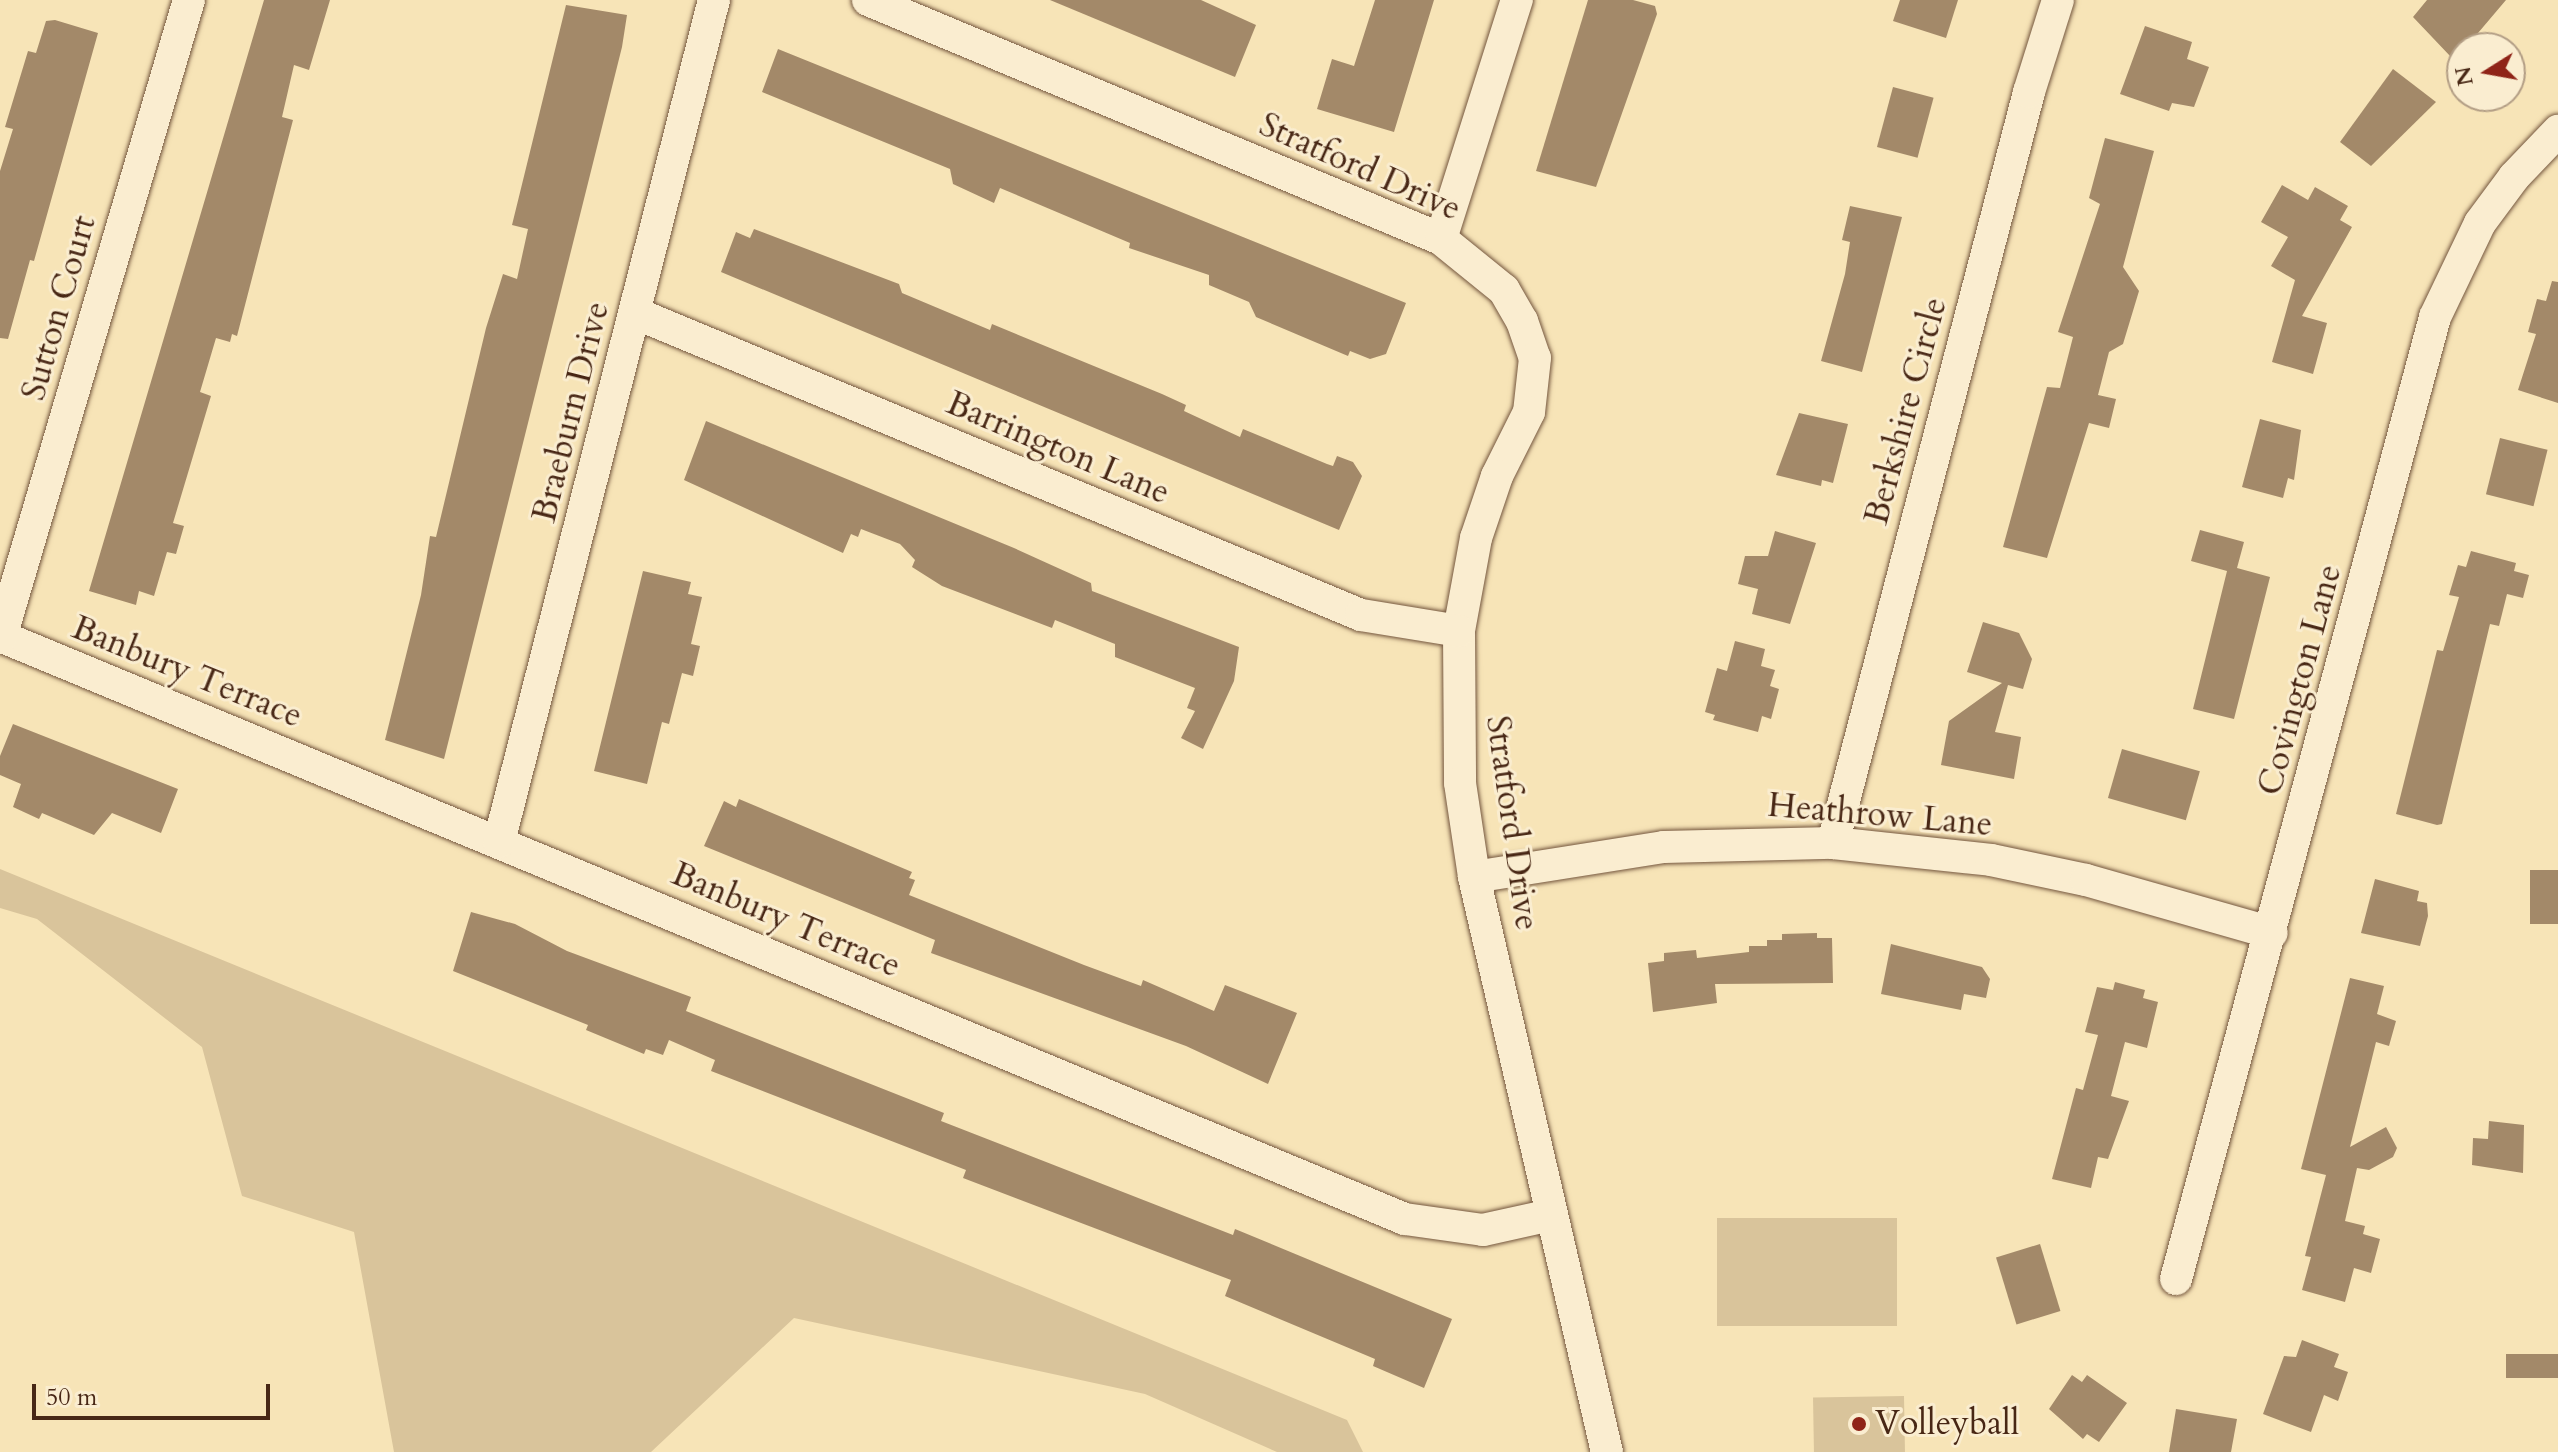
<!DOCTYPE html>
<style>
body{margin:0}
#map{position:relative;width:2558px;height:1452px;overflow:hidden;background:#f7e4b7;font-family:Cardo,serif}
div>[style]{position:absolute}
.green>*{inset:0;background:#d9c49b;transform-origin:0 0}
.building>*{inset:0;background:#a38969;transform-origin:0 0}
.roads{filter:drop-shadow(0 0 2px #74563e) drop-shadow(0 0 2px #74563e)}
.street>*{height:32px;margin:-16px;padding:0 16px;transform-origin:16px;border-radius:16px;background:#faedd0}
.dots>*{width:22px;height:22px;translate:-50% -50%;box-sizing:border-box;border:4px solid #faedd0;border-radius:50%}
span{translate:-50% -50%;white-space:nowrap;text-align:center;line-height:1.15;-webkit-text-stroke:6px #faedd0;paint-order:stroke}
.street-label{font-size:34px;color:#482715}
.poi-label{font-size:34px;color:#482715}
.left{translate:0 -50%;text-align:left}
.north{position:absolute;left:2446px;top:32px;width:80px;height:80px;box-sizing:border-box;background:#faedd0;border:2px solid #b39e85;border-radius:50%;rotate:259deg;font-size:22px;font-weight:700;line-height:32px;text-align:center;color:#482715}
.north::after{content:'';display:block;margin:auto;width:28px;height:36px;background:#8f2418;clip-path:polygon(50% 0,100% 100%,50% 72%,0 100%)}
.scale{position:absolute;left:32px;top:1384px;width:238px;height:36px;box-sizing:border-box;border:4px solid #482715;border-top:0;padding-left:10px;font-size:24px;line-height:28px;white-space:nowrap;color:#482715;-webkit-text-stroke:6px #faedd0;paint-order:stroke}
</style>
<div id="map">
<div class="green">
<div style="clip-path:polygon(0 869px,1347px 1420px,1363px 1452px,1277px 1452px,1145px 1394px,794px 1318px,651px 1452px,394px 1452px,354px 1232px,242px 1196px,202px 1047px,37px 919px,0 908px)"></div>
<div style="left:1717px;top:1218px;width:180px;height:108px"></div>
<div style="left:1904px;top:1396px;width:56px;height:91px;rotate:89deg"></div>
</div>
<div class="building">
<div style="clip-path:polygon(264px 0,330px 0,309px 70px,294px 65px,282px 117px,293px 120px,237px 336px,232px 334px,230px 342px,216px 338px,200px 392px,211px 396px,173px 523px,184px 526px,176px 554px,167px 552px,154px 596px,139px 591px,136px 605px,89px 591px)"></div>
<div style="clip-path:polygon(1050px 0,1201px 0,1256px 25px,1235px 77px)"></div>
<div style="clip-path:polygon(1375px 0,1434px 0,1394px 132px,1317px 109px,1332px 59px,1354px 66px)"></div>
<div style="clip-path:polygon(1588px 0,1633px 0,1655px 6px,1657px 14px,1596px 187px,1536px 171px)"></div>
<div style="clip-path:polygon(1900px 0,1958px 0,1946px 38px,1893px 21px)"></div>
<div style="clip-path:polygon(2427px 0,2506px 0,2467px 46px,2463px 42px,2451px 57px,2413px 17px)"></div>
<div style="clip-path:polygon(566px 5px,627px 15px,622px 47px,444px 759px,385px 740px,421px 595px,430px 536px,436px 537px,486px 328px,503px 274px,517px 279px,528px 229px,512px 225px)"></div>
<div style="clip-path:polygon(55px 20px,98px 33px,34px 261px,30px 260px,8px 339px,0 338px,0 171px,13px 129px,5px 127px,28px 51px,36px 53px,46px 21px)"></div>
<div style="clip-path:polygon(2145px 26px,2192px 42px,2187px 59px,2209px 67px,2194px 107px,2172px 103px,2169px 111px,2120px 94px)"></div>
<div style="clip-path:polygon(778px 49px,1406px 303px,1386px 354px,1370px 359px,1350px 351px,1348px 356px,1256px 317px,1249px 302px,1209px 285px,1209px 275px,1129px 248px,1130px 243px,1000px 188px,994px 203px,953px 184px,950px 169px,762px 92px)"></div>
<div style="clip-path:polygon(2393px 69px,2436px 102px,2371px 166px,2340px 142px)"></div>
<div style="left:1893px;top:87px;width:42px;height:62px;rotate:15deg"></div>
<div style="clip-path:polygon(2105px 138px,2154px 151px,2123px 267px,2139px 291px,2123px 344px,2109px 352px,2098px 395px,2116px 399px,2109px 428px,2089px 423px,2047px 558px,2003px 547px,2047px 387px,2060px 388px,2073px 337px,2058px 332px,2100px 204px,2089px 198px)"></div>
<div style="clip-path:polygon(2282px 185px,2308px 200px,2315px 187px,2348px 206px,2340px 220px,2352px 227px,2302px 316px,2327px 323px,2313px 374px,2272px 362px,2295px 280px,2271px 266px,2288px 237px,2261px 222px)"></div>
<div style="clip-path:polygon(1850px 206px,1902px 217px,1862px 372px,1821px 361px,1845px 274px,1850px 242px,1842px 240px)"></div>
<div style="clip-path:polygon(754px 229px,899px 284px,902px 293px,990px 330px,992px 324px,1162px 394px,1186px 405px,1184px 411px,1240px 437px,1243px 429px,1327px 464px,1333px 466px,1337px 456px,1353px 462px,1362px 476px,1339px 530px,721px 272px,736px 232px,750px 238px)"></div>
<div style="clip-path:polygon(2552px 281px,2558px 282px,2558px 403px,2518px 390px,2536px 334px,2528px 332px,2537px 299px,2546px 301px)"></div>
<div style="clip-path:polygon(1799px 413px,1848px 424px,1833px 483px,1822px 480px,1821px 486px,1776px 475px)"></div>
<div style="clip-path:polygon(2260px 419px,2301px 430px,2294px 480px,2288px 478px,2283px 498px,2242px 487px)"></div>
<div style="clip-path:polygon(706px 421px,1014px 548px,1091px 583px,1092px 591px,1239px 647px,1234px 681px,1203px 749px,1181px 738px,1195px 711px,1187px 708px,1195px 688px,1115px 657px,1115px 644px,1055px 620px,1052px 628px,942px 586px,912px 567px,915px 560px,900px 544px,861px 529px,858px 537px,851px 534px,843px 553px,684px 480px)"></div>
<div style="left:2500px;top:438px;width:49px;height:58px;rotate:14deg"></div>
<div style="clip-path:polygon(2200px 530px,2244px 542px,2237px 568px,2270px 577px,2234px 719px,2193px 709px,2227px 571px,2191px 561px)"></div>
<div style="clip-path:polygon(1775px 531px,1816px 543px,1790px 624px,1752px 614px,1758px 589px,1738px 584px,1745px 556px,1768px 556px)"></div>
<div style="clip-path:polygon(2471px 551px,2516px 563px,2514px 571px,2529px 575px,2523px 598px,2507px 594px,2499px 626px,2490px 624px,2442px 824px,2437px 825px,2396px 814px,2437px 650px,2443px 651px,2459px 597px,2449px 595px,2458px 565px,2466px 567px)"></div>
<div style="clip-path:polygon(643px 571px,691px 582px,688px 594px,702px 597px,691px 644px,700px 646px,693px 676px,682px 673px,669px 724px,662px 722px,647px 784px,594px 771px)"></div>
<div style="clip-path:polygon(1983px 622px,2019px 633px,2032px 659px,2023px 689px,2008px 685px,1995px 732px,2021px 737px,2014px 779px,1941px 765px,1949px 721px,2002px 683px,1967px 672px)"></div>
<div style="clip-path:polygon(1735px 641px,1765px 649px,1761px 666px,1775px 670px,1770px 686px,1779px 689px,1771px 719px,1762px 716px,1758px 732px,1713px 720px,1715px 715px,1705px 712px,1717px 668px,1727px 671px)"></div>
<div style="clip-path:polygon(13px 724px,178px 789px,161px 833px,112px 813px,94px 835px,42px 813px,39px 819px,13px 807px,21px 784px,0 775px,0 756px)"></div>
<div style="left:2122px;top:749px;width:81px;height:51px;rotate:16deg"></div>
<div style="clip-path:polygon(739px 799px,912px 872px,909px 878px,915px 880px,909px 895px,1084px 965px,1141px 986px,1143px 980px,1214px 1011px,1225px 985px,1297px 1013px,1268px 1084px,1186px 1046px,931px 953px,935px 940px,704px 846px,724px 801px,736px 807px)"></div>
<div style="left:2530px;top:870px;width:28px;height:54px"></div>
<div style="clip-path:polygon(2375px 879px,2419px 891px,2417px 901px,2427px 903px,2428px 916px,2420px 946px,2361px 933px)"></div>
<div style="clip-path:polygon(471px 912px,515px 924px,567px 951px,691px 997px,686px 1011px,944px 1113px,941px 1121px,1233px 1235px,1235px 1229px,1452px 1319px,1424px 1388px,1373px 1366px,1375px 1359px,1225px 1296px,1231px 1280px,963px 1178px,966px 1170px,711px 1071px,715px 1060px,669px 1040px,663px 1055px,646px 1049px,644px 1054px,586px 1030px,588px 1025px,453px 971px)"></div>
<div style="clip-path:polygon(1817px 933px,1817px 938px,1832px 938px,1833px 983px,1715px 984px,1717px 1003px,1653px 1012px,1648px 963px,1664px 961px,1664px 953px,1696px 950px,1697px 958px,1749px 952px,1749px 946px,1767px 946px,1767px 940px,1782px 940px,1782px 934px)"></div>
<div style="clip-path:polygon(1891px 944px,1982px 967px,1990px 979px,1986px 998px,1964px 994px,1961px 1010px,1881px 994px)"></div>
<div style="clip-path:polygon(2350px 978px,2384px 986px,2377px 1014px,2396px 1021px,2389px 1046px,2376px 1042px,2350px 1147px,2386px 1127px,2397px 1148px,2393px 1157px,2369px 1170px,2357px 1168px,2345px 1221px,2365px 1226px,2363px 1234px,2380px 1239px,2371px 1273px,2354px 1268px,2345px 1302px,2302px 1290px,2311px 1257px,2305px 1256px,2326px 1175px,2301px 1169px)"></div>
<div style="clip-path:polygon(2115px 982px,2145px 990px,2143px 998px,2158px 1002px,2147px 1048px,2125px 1042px,2111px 1096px,2129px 1101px,2108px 1159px,2098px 1157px,2091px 1188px,2052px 1179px,2076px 1088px,2083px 1090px,2098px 1035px,2085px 1032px,2097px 987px,2113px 990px)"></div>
<div style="clip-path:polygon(2489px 1121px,2524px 1125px,2523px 1173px,2472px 1165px,2473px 1138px,2488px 1139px)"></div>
<div style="left:2040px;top:1244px;width:70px;height:46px;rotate:73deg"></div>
<div style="clip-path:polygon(2302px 1340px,2339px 1354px,2334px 1367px,2348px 1372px,2338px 1401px,2324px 1395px,2311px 1432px,2263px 1414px,2284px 1356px,2296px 1357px)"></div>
<div style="left:2506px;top:1354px;width:52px;height:24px"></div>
<div style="clip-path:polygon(2072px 1375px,2082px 1382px,2087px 1375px,2127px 1403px,2099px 1442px,2087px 1434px,2083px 1439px,2049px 1409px)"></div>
<div style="clip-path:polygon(2176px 1409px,2237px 1419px,2231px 1452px,2169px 1452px)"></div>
</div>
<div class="roads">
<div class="street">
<div style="left:868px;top:0;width:621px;rotate:22.64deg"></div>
<div style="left:1441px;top:239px;width:81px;rotate:39deg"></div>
<div style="left:1504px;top:290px;width:36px;rotate:60deg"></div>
<div style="left:1522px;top:321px;width:39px;rotate:71deg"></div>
<div style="left:1535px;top:358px;width:54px;rotate:96.3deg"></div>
<div style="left:1529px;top:412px;width:72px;rotate:116.6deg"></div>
<div style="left:1497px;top:476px;width:65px;rotate:108.7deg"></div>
<div style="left:1476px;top:538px;width:95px;rotate:100.4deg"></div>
<div style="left:1459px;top:631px;width:152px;rotate:89.6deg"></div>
<div style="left:1460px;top:783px;width:95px;rotate:81.5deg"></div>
<div style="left:1474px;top:877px;width:590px;rotate:76.98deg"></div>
<div style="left:1441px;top:239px;width:251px;rotate:-72.4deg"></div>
<div style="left:635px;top:313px;width:786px;rotate:22.59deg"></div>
<div style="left:1361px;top:615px;width:99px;rotate:9.3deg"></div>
<div style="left:0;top:636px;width:1521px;rotate:22.54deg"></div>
<div style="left:1405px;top:1219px;width:79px;rotate:8deg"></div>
<div style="left:1483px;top:1230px;width:70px;rotate:-12.4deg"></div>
<div style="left:1px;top:637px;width:664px;rotate:-73.56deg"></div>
<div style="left:499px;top:842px;width:869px;rotate:-75.68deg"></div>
<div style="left:1833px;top:843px;width:776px;rotate:-75.37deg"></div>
<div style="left:2029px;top:92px;width:96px;rotate:-72.5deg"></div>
<div style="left:1474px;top:877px;width:192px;rotate:-9deg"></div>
<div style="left:1664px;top:847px;width:169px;rotate:-1.4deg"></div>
<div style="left:1833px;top:843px;width:159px;rotate:6.1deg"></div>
<div style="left:1991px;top:860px;width:97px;rotate:11.9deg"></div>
<div style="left:2086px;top:880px;width:193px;rotate:15.9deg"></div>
<div style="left:2176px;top:1279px;width:996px;rotate:-74.93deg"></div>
<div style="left:2435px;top:317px;width:104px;rotate:-64.4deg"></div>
<div style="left:2480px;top:223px;width:57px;rotate:-53.5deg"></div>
<div style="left:2514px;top:177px;width:64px;rotate:-46.3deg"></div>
</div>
</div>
<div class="dots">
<div style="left:1859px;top:1424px;background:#8f2418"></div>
</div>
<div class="street-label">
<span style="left:1360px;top:167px;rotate:24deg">Stratford Drive</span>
<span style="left:59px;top:308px;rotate:-74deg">Sutton Court</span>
<span style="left:1906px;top:411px;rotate:-75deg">Berkshire Circle</span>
<span style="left:571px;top:412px;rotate:-76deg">Braeburn Drive</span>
<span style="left:1058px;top:448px;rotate:23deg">Barrington Lane</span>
<span style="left:187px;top:672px;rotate:22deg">Banbury Terrace</span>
<span style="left:2300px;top:680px;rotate:-75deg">Covington Lane</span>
<span style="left:1880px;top:815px;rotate:5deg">Heathrow Lane</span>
<span style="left:1512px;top:823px;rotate:82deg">Stratford Drive</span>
<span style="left:786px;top:920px;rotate:23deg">Banbury Terrace</span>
</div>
<div class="poi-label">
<span class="left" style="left:1875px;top:1424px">Volleyball</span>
</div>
<div class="north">N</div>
<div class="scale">50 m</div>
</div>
